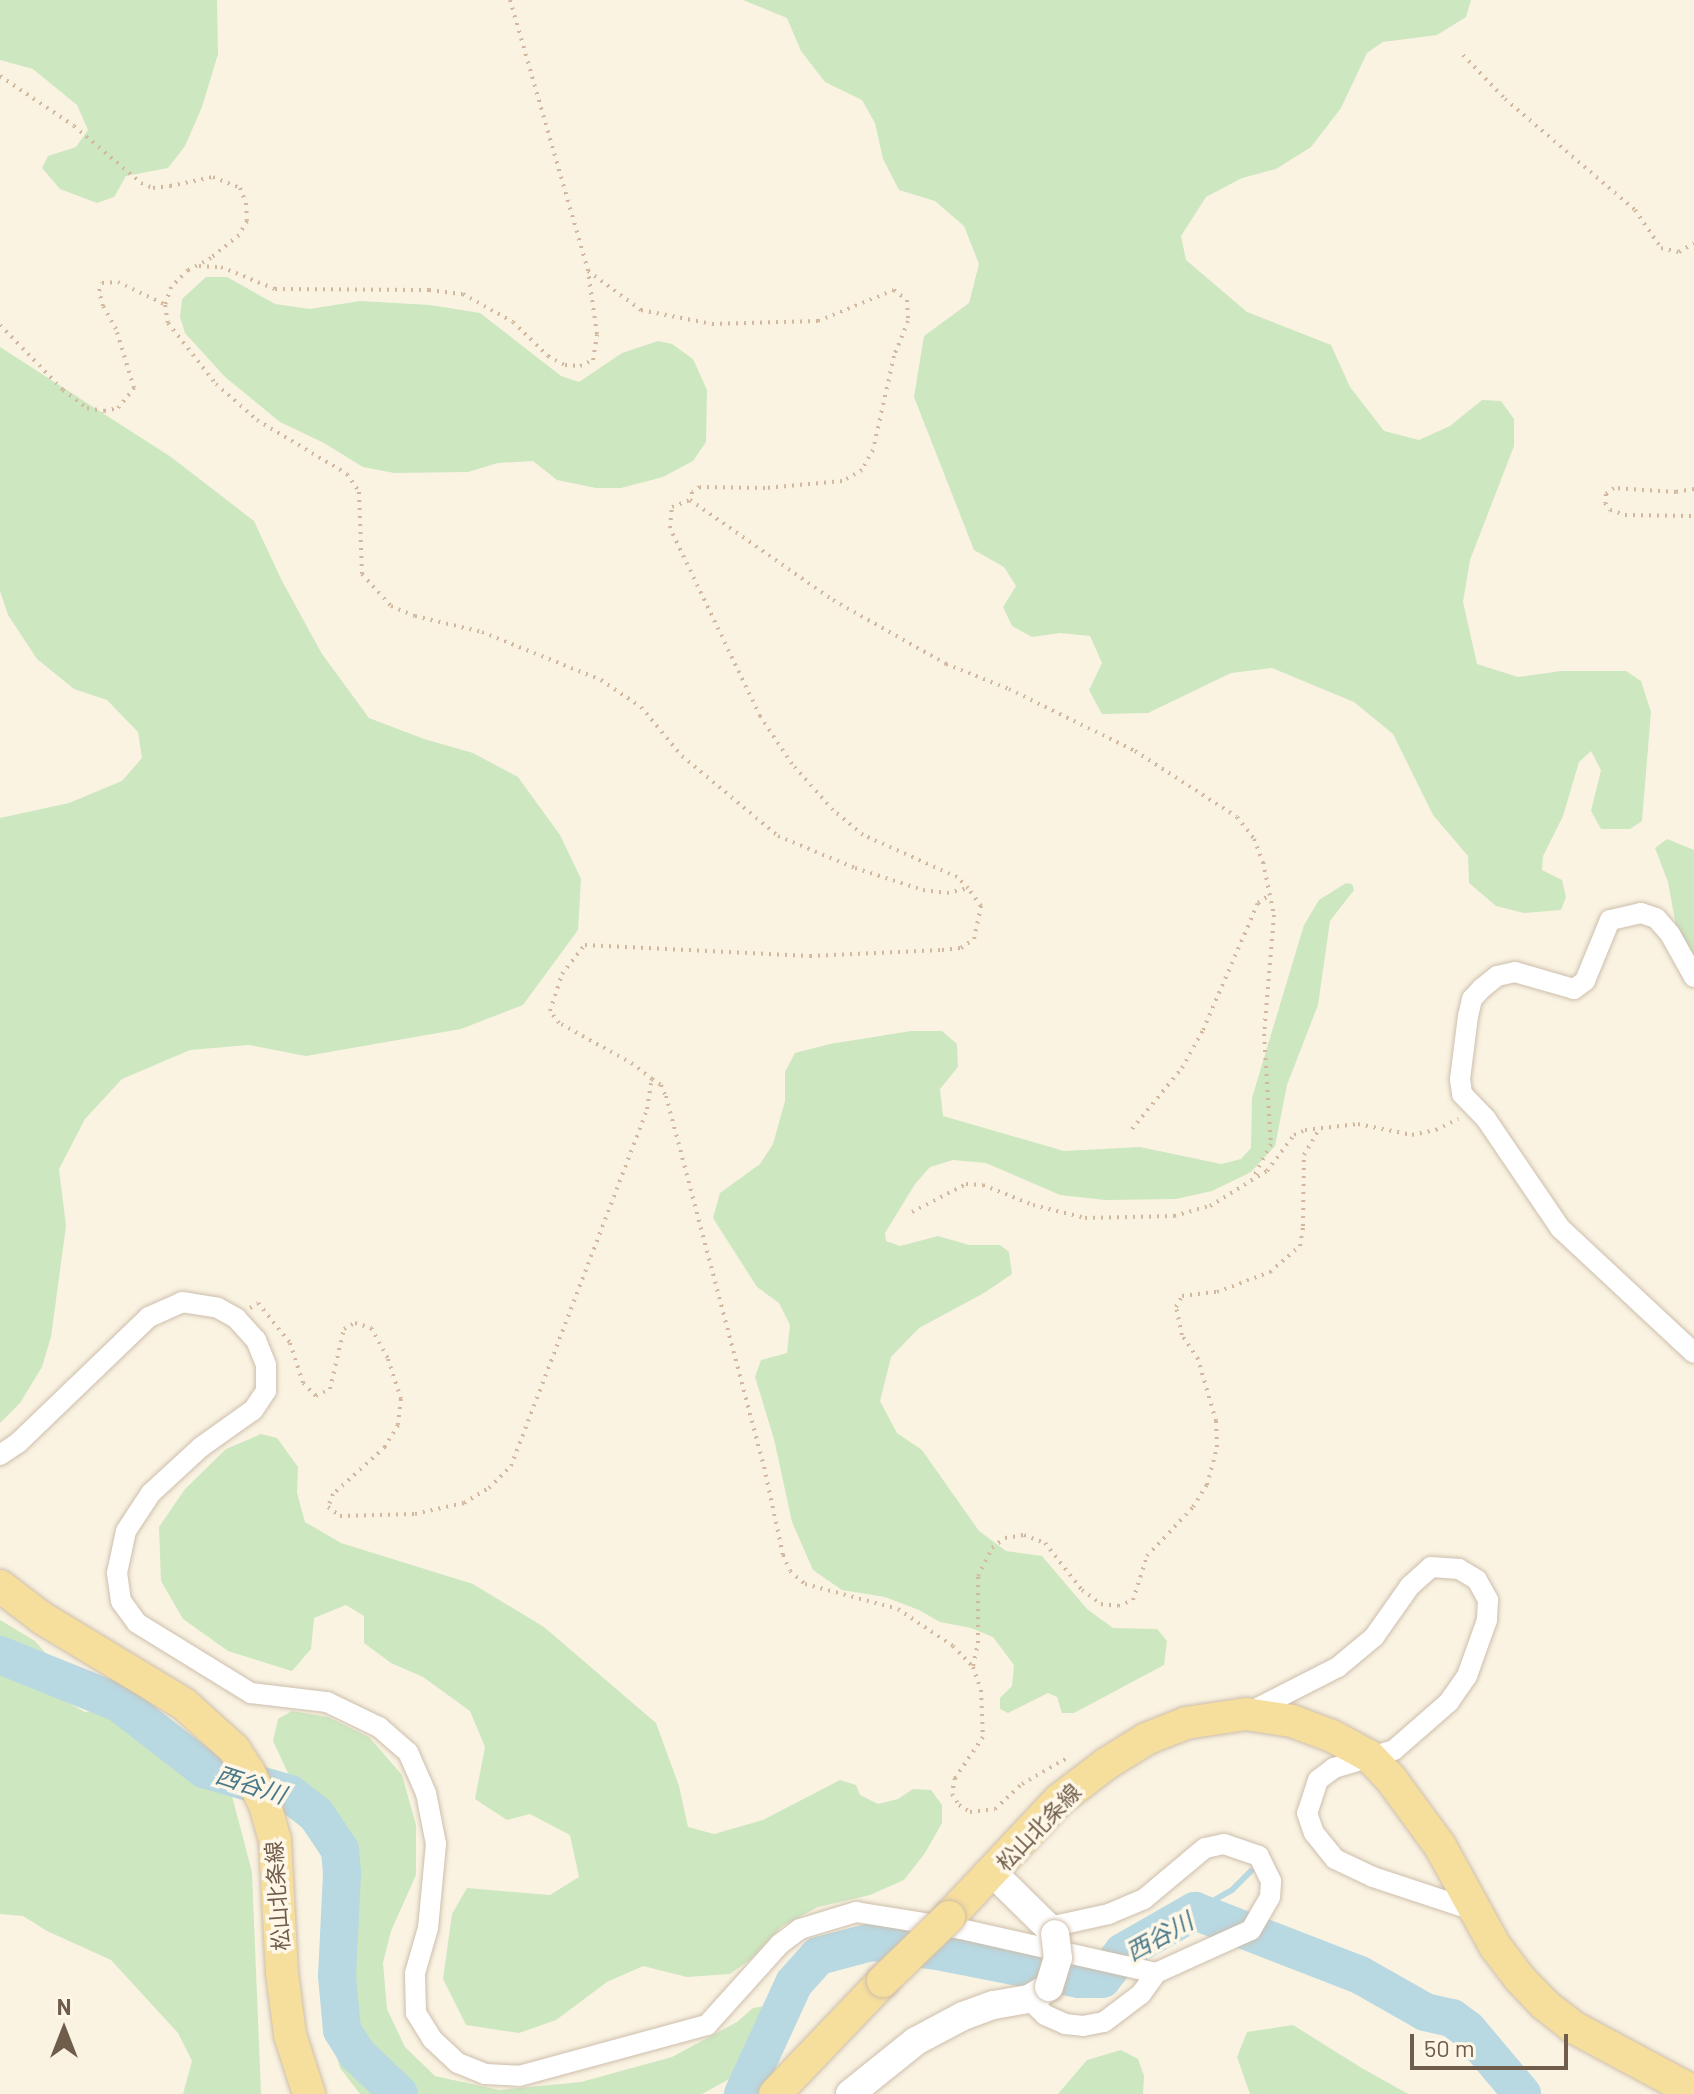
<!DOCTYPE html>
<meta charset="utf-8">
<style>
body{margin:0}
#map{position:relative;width:1694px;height:2094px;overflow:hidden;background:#faf3e2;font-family:Barlow,"Noto Sans JP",sans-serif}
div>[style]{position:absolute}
.green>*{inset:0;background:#cde7c1}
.stream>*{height:6px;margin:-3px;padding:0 3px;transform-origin:3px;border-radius:3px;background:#b8d8e2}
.river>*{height:38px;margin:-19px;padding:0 19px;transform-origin:19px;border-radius:19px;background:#b8d8e2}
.path>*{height:4px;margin-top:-2px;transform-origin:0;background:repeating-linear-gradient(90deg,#d2b89f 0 2px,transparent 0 8px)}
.roads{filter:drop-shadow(0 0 2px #cdbeac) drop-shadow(0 0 2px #cdbeac)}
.minor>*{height:20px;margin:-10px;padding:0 10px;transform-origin:10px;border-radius:10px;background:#fff}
.secondary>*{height:28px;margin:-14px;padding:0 14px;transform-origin:14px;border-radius:14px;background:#fff}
.primary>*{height:32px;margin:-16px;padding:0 16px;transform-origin:16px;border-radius:16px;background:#f6de9d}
.bridges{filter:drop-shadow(0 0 2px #cfbeaa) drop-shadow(0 0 2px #cfbeaa)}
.secondary-bridge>*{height:28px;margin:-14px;padding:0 14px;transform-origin:14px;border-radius:14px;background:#fff}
.primary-bridge>*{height:32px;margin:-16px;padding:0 16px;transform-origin:16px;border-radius:16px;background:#f6de9d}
span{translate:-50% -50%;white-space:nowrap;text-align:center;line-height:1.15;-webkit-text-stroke:7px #fef7e7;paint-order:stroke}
.street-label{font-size:22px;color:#705c4a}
.water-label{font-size:24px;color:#497889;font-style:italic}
.north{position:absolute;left:24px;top:1990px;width:80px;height:80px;-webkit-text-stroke:6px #fef7e7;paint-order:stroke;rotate:0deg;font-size:22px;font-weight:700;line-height:32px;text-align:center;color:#705c4a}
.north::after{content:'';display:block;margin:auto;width:28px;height:36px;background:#705c4a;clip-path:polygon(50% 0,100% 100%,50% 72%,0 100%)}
.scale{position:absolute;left:1410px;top:2034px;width:158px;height:36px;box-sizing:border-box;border:4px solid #705c4a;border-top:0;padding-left:10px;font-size:24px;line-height:28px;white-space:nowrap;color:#705c4a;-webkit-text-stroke:6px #fef7e7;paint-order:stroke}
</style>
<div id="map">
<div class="green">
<div style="clip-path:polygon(0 0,217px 0,218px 54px,202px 107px,185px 146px,168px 168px,126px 176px,114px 197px,97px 203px,60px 189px,42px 168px,48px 156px,76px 147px,88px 130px,77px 105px,33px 69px,0 60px)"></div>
<div style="clip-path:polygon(743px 0,1471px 0,1466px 17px,1437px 35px,1383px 42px,1367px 53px,1341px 108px,1311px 147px,1276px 169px,1242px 178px,1206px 197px,1181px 236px,1186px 260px,1247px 312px,1331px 345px,1350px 387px,1384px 431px,1419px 440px,1450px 426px,1482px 400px,1501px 401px,1514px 419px,1514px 446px,1470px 560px,1463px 602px,1477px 664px,1518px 677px,1561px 671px,1626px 671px,1641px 681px,1651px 712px,1642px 821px,1630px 829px,1601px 829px,1591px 811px,1601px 770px,1591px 751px,1579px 762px,1563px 816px,1543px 856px,1542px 870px,1562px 880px,1566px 897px,1561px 910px,1524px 913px,1496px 906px,1469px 883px,1468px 856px,1433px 815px,1393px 734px,1354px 702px,1272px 668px,1231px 673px,1148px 713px,1102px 714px,1089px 690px,1102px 663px,1090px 636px,1060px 633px,1032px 637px,1012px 626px,1003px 607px,1016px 586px,1004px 567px,974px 550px,914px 397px,924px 336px,969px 303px,979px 264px,964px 226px,935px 201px,899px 190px,883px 159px,875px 123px,862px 100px,825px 82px,801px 51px,787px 18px)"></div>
<div style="clip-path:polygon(206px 277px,227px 277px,275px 304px,310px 309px,360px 301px,430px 305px,480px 313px,561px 376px,579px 382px,622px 353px,658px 341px,672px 344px,693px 359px,707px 390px,706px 442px,693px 461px,663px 477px,621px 488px,596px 488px,557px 480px,533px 461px,498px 463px,468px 472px,394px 473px,363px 467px,324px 443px,280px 422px,225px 377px,185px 333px,180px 317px,182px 299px)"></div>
<div style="clip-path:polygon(0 347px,171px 457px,254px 521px,282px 581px,322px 654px,369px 718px,424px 739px,473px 753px,518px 777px,560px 835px,581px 879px,578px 930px,523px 1005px,461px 1029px,306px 1056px,249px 1045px,190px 1050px,122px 1079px,85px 1119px,59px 1169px,66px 1226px,51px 1337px,42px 1367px,20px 1403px,0 1423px,0 818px,69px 803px,122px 781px,142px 758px,138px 732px,107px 700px,74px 689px,37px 659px,8px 615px,0 591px)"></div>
<div style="clip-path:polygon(1667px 839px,1694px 850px,1694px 962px,1676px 926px,1668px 882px,1655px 848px)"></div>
<div style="clip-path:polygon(1346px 883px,1352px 884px,1354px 890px,1330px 921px,1318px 1005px,1287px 1085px,1275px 1146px,1251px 1172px,1212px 1191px,1176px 1199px,1105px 1200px,1060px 1195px,986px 1163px,953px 1160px,930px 1167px,915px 1184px,885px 1233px,886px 1241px,900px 1246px,938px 1236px,969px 1245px,1000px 1245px,1009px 1252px,1012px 1274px,984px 1293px,919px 1328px,891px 1357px,880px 1401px,897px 1433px,922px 1450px,979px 1531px,1006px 1551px,1042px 1556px,1087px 1609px,1113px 1628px,1157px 1629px,1167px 1641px,1164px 1665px,1074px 1713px,1062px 1713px,1057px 1697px,1048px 1693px,1008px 1713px,1000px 1709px,1000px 1698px,1012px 1686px,1014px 1665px,993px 1637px,971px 1628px,940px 1622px,919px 1610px,885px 1597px,842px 1590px,813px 1570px,792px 1522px,774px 1439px,755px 1377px,761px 1360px,787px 1353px,790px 1325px,779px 1303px,757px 1287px,713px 1218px,720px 1193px,760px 1164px,773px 1144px,785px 1101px,785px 1072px,795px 1053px,830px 1044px,911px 1031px,942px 1031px,957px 1044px,958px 1067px,940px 1089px,943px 1116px,1064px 1151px,1140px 1147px,1221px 1164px,1241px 1159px,1251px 1148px,1252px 1098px,1304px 925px,1319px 900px)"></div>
<div style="clip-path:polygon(261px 1434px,277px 1438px,298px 1467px,297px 1493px,305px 1522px,341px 1543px,473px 1584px,544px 1627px,656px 1723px,679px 1786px,688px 1827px,714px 1834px,763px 1820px,840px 1780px,856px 1785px,860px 1795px,878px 1804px,898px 1799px,913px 1789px,931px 1790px,942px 1805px,942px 1823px,925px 1853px,904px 1880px,870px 1895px,818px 1907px,782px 1926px,750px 1960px,730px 1974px,687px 1977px,643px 1966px,607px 1982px,556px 2020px,519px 2033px,466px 2025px,443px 1979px,452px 1914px,467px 1888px,550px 1895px,579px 1877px,570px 1835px,530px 1814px,507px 1820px,475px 1799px,485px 1747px,470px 1711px,423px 1677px,391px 1663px,364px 1643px,364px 1616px,346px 1605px,314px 1618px,311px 1649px,292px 1671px,228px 1651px,183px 1619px,161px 1581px,159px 1527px,185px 1489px,226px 1449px)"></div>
<div style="clip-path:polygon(0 1620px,35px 1641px,58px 1668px,63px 1700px,85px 1712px,129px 1706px,191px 1744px,232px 1796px,252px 1872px,261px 2094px,183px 2094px,192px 2061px,178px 2033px,111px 1960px,47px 1931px,23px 1916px,0 1914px)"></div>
<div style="clip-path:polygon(292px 1711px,328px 1717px,369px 1737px,402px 1775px,416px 1825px,416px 1875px,391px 1931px,383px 1963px,387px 2009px,405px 2047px,435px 2076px,499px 2090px,581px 2082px,672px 2057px,737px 2022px,753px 2008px,773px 2005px,783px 2013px,783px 2034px,766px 2059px,702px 2094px,360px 2094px,340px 2068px,321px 2005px,327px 1945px,326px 1868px,310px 1820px,273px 1741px,278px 1719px)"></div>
<div style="clip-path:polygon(1293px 2025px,1360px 2067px,1408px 2094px,1250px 2094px,1237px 2057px,1247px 2032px)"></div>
<div style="clip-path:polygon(1121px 2050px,1138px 2059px,1144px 2076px,1143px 2094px,1058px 2094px,1087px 2060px)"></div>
</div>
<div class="stream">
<div style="left:1195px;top:1911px;width:43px;rotate:-29.6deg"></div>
<div style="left:1232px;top:1890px;width:27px;rotate:-45deg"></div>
</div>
<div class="river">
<div style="left:0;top:1655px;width:128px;rotate:22deg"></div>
<div style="left:119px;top:1703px;width:108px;rotate:37.8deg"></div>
<div style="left:204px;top:1769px;width:90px;rotate:16.2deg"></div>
<div style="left:290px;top:1794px;width:33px;rotate:38deg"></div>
<div style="left:316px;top:1814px;width:43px;rotate:56.3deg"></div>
<div style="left:340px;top:1850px;width:24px;rotate:85deg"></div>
<div style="left:342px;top:1874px;width:102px;rotate:92.8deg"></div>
<div style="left:337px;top:1976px;width:54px;rotate:84.7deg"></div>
<div style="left:342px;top:2030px;width:28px;rotate:58deg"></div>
<div style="left:357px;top:2054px;width:58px;rotate:43.6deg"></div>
<div style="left:743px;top:2094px;width:122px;rotate:-65.3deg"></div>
<div style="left:794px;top:1983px;width:36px;rotate:-48deg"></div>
<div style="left:818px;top:1956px;width:56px;rotate:-14.5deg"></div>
<div style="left:872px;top:1942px;width:72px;rotate:8deg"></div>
<div style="left:943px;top:1952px;width:139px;rotate:11.2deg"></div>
<div style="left:1079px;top:1979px;width:23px"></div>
<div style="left:1102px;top:1979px;width:34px;rotate:-52deg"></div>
<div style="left:1123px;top:1952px;width:83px;rotate:-29.7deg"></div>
<div style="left:1195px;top:1911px;width:177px;rotate:21.2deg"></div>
<div style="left:1360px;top:1975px;width:75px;rotate:29.6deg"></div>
<div style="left:1425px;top:2012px;width:28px;rotate:13deg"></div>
<div style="left:1452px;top:2018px;width:20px;rotate:37deg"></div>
<div style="left:1468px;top:2030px;width:84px;rotate:49.8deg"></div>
</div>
<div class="path">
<div style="left:510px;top:0;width:282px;rotate:73.9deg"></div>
<div style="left:588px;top:271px;width:66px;rotate:36.3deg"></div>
<div style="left:641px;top:310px;width:72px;rotate:11.2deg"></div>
<div style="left:712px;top:324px;width:106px;rotate:-1.6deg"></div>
<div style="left:818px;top:321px;width:82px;rotate:-22.2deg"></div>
<div style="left:894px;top:290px;width:16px;rotate:38deg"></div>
<div style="left:907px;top:300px;width:21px;rotate:87deg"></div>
<div style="left:908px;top:321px;width:38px;rotate:112deg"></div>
<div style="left:894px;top:356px;width:96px;rotate:102.6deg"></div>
<div style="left:873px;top:450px;width:23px;rotate:119deg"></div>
<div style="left:862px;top:470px;width:23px;rotate:151deg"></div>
<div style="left:842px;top:481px;width:77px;rotate:174.8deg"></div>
<div style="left:765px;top:488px;width:65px;rotate:-179.1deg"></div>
<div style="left:700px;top:487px;width:9px;rotate:148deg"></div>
<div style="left:692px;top:492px;width:8px;rotate:104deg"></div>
<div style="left:1463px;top:55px;width:61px;rotate:46.3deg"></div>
<div style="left:1505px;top:99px;width:171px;rotate:40.5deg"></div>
<div style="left:1635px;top:210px;width:46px;rotate:55.6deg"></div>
<div style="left:1661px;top:248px;width:18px;rotate:13deg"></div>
<div style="left:1679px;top:252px;width:17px;rotate:-31deg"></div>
<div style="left:0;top:76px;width:89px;rotate:34deg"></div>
<div style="left:74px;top:126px;width:88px;rotate:40.4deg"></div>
<div style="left:141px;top:183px;width:13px;rotate:23deg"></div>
<div style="left:153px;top:188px;width:17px;rotate:-7deg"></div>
<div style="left:170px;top:186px;width:44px;rotate:-11.8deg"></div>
<div style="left:213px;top:177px;width:29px;rotate:22deg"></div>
<div style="left:240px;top:188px;width:16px;rotate:68deg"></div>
<div style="left:246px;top:203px;width:18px;rotate:87deg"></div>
<div style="left:247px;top:221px;width:16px;rotate:120deg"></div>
<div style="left:239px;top:235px;width:36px;rotate:141deg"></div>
<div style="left:211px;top:258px;width:26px;rotate:152deg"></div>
<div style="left:188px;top:270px;width:24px;rotate:135deg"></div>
<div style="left:171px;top:287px;width:19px;rotate:108deg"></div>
<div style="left:165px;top:305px;width:18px;rotate:81deg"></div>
<div style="left:168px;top:323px;width:78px;rotate:51.8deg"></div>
<div style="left:216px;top:384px;width:55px;rotate:41.3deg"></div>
<div style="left:257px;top:420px;width:105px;rotate:31deg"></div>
<div style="left:347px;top:474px;width:22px;rotate:56deg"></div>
<div style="left:359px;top:492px;width:82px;rotate:87.9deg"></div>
<div style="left:362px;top:574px;width:43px;rotate:47.8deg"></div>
<div style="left:391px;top:606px;width:26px;rotate:23deg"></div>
<div style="left:415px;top:616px;width:69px;rotate:13.4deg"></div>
<div style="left:482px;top:632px;width:128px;rotate:22deg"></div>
<div style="left:601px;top:680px;width:48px;rotate:34deg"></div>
<div style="left:641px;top:707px;width:64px;rotate:50.1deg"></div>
<div style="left:682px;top:756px;width:125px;rotate:39.8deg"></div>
<div style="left:778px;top:836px;width:83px;rotate:22.6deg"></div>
<div style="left:855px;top:868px;width:71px;rotate:17.9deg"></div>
<div style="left:923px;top:890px;width:24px;rotate:7deg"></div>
<div style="left:947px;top:893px;width:22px;rotate:-13deg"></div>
<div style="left:199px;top:266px;width:22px;rotate:3deg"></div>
<div style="left:221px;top:267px;width:58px;rotate:22.2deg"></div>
<div style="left:275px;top:289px;width:154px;rotate:0.4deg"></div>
<div style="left:429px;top:290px;width:34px;rotate:7deg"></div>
<div style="left:463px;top:294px;width:57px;rotate:29.2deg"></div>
<div style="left:513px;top:322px;width:49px;rotate:44.2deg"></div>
<div style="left:548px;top:356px;width:19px;rotate:28deg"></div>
<div style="left:565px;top:365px;width:15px;rotate:4deg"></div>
<div style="left:580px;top:366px;width:14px;rotate:-25deg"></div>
<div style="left:593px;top:360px;width:26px;rotate:-81deg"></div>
<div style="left:597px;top:334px;width:64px;rotate:-98.1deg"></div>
<div style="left:0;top:325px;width:91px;rotate:45.9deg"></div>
<div style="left:63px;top:390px;width:30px;rotate:37deg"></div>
<div style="left:87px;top:408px;width:17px;rotate:10deg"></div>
<div style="left:104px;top:411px;width:14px;rotate:-12deg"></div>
<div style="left:118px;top:408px;width:26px;rotate:-51deg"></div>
<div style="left:134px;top:388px;width:62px;rotate:-107deg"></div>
<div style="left:116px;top:329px;width:26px;rotate:-119deg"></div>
<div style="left:103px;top:306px;width:16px;rotate:-105deg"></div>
<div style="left:99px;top:291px;width:9px;rotate:-69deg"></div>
<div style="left:102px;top:283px;width:16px;rotate:-4deg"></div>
<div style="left:118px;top:282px;width:51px;rotate:25.6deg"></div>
<div style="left:1694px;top:489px;width:18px;rotate:171deg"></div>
<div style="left:1676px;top:492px;width:62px;rotate:-176.3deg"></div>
<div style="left:1614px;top:488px;width:10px;rotate:143deg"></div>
<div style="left:1606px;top:494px;width:9px;rotate:96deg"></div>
<div style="left:1605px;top:503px;width:9px;rotate:54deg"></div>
<div style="left:1610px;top:510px;width:16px;rotate:18deg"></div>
<div style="left:1625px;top:515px;width:69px;rotate:0.8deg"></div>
<div style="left:652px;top:1079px;width:11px;rotate:34deg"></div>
<div style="left:661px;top:1085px;width:12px;rotate:66deg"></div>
<div style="left:666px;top:1096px;width:384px;rotate:75.2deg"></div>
<div style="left:764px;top:1467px;width:90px;rotate:77.8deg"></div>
<div style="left:783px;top:1555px;width:17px;rotate:66deg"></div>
<div style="left:790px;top:1571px;width:20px;rotate:41deg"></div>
<div style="left:805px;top:1584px;width:96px;rotate:15deg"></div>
<div style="left:898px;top:1609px;width:66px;rotate:33.9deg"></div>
<div style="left:953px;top:1646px;width:29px;rotate:46deg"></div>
<div style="left:973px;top:1667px;width:24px;rotate:71deg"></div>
<div style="left:981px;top:1690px;width:47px;rotate:87.6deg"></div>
<div style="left:983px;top:1737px;width:50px;rotate:124.3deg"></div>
<div style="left:955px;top:1778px;width:16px;rotate:101deg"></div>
<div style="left:952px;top:1794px;width:13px;rotate:58deg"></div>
<div style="left:959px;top:1805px;width:13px;rotate:32deg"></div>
<div style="left:970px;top:1812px;width:25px;rotate:-7deg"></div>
<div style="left:995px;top:1809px;width:37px;rotate:-43deg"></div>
<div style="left:1022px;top:1784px;width:54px;rotate:-29.9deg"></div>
<div style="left:1132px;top:1129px;width:79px;rotate:-50.7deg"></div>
<div style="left:1182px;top:1068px;width:43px;rotate:-61.1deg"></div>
<div style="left:1203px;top:1030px;width:138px;rotate:-66.6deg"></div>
<div style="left:1258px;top:903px;width:12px;rotate:-35deg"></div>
<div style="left:912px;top:1212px;width:61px;rotate:-27.4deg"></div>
<div style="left:966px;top:1184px;width:17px;rotate:3deg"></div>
<div style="left:983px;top:1185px;width:54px;rotate:21.8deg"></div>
<div style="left:1033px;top:1205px;width:54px;rotate:14deg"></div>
<div style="left:1085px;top:1218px;width:89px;rotate:-1.3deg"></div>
<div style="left:1174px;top:1216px;width:37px;rotate:-16deg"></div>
<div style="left:1210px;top:1206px;width:67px;rotate:-31.6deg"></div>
<div style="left:1267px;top:1171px;width:45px;rotate:-53.1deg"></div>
<div style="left:1294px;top:1135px;width:12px;rotate:-24deg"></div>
<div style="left:1305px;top:1130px;width:53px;rotate:-6.5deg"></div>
<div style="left:1358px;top:1124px;width:55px;rotate:11.5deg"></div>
<div style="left:1412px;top:1135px;width:25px;rotate:-12deg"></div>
<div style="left:1436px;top:1130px;width:25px;rotate:-27deg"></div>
<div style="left:250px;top:1308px;width:9px;rotate:-32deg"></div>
<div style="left:258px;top:1303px;width:51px;rotate:51.3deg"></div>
<div style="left:290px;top:1343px;width:42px;rotate:72deg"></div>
<div style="left:303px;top:1383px;width:18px;rotate:45deg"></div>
<div style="left:316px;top:1396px;width:16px;rotate:-27deg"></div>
<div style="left:330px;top:1389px;width:62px;rotate:-76.9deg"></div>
<div style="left:344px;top:1329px;width:13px;rotate:-29deg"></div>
<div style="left:355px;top:1323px;width:17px;rotate:17deg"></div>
<div style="left:371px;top:1328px;width:35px;rotate:61deg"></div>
<div style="left:388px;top:1359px;width:42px;rotate:72deg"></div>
<div style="left:401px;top:1399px;width:26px;rotate:97deg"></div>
<div style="left:398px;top:1425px;width:26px;rotate:121deg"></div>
<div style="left:385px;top:1447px;width:70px;rotate:137.9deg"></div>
<div style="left:333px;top:1494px;width:14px;rotate:111deg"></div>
<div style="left:328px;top:1507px;width:15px;rotate:37deg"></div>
<div style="left:340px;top:1516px;width:75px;rotate:-1.5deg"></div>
<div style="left:415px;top:1514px;width:50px;rotate:-12.7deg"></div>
<div style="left:464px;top:1503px;width:29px;rotate:-31deg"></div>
<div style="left:489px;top:1488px;width:31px;rotate:-45deg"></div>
<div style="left:511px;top:1466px;width:382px;rotate:-69.1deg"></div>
<div style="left:647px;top:1109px;width:30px;rotate:-81deg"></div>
<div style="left:652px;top:1079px;width:24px;rotate:-142deg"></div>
<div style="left:633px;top:1064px;width:85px;rotate:-151deg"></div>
<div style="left:559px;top:1023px;width:15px;rotate:-127deg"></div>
<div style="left:550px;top:1011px;width:39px;rotate:-72deg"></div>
<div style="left:562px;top:974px;width:37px;rotate:-52deg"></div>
<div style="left:585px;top:945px;width:225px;rotate:2.8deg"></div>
<div style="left:810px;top:956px;width:132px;rotate:-2.6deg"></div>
<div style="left:942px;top:950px;width:19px;rotate:-6deg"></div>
<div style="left:961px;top:948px;width:16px;rotate:-35deg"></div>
<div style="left:974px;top:939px;width:34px;rotate:-78deg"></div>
<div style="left:981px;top:906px;width:22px;rotate:-126deg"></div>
<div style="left:968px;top:888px;width:16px;rotate:-135deg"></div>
<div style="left:957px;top:877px;width:103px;rotate:-155.9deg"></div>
<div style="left:863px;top:835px;width:39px;rotate:-140deg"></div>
<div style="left:833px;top:810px;width:62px;rotate:-131.7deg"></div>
<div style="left:792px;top:764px;width:58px;rotate:-123.7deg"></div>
<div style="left:760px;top:716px;width:208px;rotate:-115.6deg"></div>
<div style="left:670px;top:528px;width:21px;rotate:-85deg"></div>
<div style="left:672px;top:507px;width:19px;rotate:-21deg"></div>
<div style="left:690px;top:500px;width:174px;rotate:35deg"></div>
<div style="left:833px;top:600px;width:130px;rotate:29.5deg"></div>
<div style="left:946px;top:664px;width:68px;rotate:21.6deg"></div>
<div style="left:1009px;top:689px;width:140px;rotate:26.2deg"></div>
<div style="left:1135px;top:751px;width:121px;rotate:32.9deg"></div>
<div style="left:1237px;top:817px;width:28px;rotate:52deg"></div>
<div style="left:1254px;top:839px;width:25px;rotate:69deg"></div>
<div style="left:1263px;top:862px;width:54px;rotate:78.3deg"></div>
<div style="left:1274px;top:915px;width:119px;rotate:94.8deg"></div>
<div style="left:1264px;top:1034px;width:110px;rotate:86.4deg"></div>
<div style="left:1271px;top:1144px;width:40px;rotate:118deg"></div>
<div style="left:973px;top:1666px;width:24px;rotate:-78deg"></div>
<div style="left:978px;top:1643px;width:67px;rotate:-90deg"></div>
<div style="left:978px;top:1576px;width:31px;rotate:-63deg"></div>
<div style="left:992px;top:1548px;width:16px;rotate:-38deg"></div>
<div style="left:1005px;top:1538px;width:19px;rotate:-9deg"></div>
<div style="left:1024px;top:1535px;width:22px;rotate:21deg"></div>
<div style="left:1045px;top:1543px;width:60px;rotate:51.8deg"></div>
<div style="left:1082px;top:1590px;width:24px;rotate:36deg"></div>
<div style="left:1101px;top:1604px;width:17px;rotate:7deg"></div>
<div style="left:1118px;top:1606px;width:16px;rotate:-22deg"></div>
<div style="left:1133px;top:1600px;width:46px;rotate:-72.3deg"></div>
<div style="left:1147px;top:1556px;width:67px;rotate:-46.8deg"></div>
<div style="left:1193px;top:1507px;width:26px;rotate:-58deg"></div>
<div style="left:1207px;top:1485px;width:39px;rotate:-75deg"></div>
<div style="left:1217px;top:1447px;width:26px;rotate:-92deg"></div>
<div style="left:1216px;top:1421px;width:65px;rotate:-106.2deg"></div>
<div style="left:1198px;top:1359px;width:29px;rotate:-124deg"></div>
<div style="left:1182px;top:1335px;width:29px;rotate:-102deg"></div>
<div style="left:1176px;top:1307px;width:13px;rotate:-61deg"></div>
<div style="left:1182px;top:1296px;width:35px;rotate:-7deg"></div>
<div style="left:1217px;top:1292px;width:57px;rotate:-20.7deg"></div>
<div style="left:1270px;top:1272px;width:40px;rotate:-41deg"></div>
<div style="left:1300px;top:1246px;width:20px;rotate:-81deg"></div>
<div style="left:1303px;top:1226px;width:71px;rotate:-89.2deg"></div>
<div style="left:1304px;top:1155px;width:28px;rotate:-60deg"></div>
</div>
<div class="roads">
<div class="minor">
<div style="left:1694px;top:977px;width:49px;rotate:-119.2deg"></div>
<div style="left:1670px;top:934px;width:21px;rotate:-131deg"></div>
<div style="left:1656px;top:918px;width:16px;rotate:-162deg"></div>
<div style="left:1641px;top:913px;width:32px;rotate:167deg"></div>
<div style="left:1610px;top:920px;width:66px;rotate:112.3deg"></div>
<div style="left:1585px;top:981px;width:14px;rotate:144deg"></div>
<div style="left:1574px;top:989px;width:61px;rotate:-163.9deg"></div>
<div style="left:1515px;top:972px;width:18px;rotate:167deg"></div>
<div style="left:1497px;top:976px;width:19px;rotate:141deg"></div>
<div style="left:1482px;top:988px;width:15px;rotate:132deg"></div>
<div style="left:1472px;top:999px;width:17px;rotate:103deg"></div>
<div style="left:1468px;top:1016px;width:64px;rotate:97.2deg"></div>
<div style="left:1460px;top:1079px;width:15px;rotate:82deg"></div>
<div style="left:1462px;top:1094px;width:35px;rotate:46deg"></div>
<div style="left:1486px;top:1119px;width:132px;rotate:55.8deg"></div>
<div style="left:1560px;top:1228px;width:183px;rotate:43deg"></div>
<div style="left:0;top:1455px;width:22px;rotate:-34deg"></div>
<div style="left:18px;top:1443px;width:182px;rotate:-43.9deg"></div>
<div style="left:149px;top:1317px;width:36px;rotate:-24deg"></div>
<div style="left:182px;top:1302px;width:36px;rotate:9deg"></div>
<div style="left:218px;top:1308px;width:21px;rotate:29deg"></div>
<div style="left:236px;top:1318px;width:30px;rotate:48deg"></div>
<div style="left:256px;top:1340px;width:27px;rotate:68deg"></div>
<div style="left:266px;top:1365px;width:26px;rotate:90deg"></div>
<div style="left:266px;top:1391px;width:23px;rotate:124deg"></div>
<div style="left:253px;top:1410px;width:64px;rotate:144.6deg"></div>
<div style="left:201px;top:1447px;width:68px;rotate:137.4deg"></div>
<div style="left:151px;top:1493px;width:45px;rotate:123.3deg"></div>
<div style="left:126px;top:1531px;width:43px;rotate:102.1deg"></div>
<div style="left:117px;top:1573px;width:28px;rotate:82deg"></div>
<div style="left:121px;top:1601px;width:27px;rotate:54deg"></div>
<div style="left:137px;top:1623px;width:134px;rotate:31.6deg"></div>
<div style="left:251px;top:1693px;width:77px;rotate:6.8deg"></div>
<div style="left:327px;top:1702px;width:58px;rotate:25.7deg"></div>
<div style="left:379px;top:1727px;width:38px;rotate:41deg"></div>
<div style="left:408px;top:1752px;width:45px;rotate:66.3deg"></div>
<div style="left:426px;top:1793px;width:52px;rotate:78.9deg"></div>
<div style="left:436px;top:1844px;width:84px;rotate:95.4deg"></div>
<div style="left:428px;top:1928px;width:47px;rotate:106.1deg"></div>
<div style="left:415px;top:1973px;width:40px;rotate:88.6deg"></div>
<div style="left:416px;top:2013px;width:31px;rotate:58deg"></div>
<div style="left:432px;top:2039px;width:35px;rotate:43deg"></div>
<div style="left:458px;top:2063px;width:29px;rotate:22deg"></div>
<div style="left:485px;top:2074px;width:34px;rotate:3deg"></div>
<div style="left:519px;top:2076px;width:195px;rotate:-15.2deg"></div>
<div style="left:707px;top:2025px;width:109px;rotate:-48deg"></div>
<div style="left:780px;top:1944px;width:25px;rotate:-37deg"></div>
<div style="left:800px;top:1929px;width:59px;rotate:-16.9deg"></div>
<div style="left:856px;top:1912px;width:106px;rotate:9.2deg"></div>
<div style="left:961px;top:1929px;width:200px;rotate:12.7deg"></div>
<div style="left:1246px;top:1714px;width:103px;rotate:-27.1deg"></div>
<div style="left:1338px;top:1667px;width:47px;rotate:-39.8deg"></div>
<div style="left:1374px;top:1637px;width:62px;rotate:-54.8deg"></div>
<div style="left:1410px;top:1586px;width:28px;rotate:-42deg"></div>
<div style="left:1431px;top:1567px;width:28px;rotate:4deg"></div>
<div style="left:1459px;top:1569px;width:21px;rotate:31deg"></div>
<div style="left:1477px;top:1580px;width:23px;rotate:61deg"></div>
<div style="left:1488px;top:1600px;width:20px;rotate:93deg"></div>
<div style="left:1487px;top:1620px;width:59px;rotate:109.7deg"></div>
<div style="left:1467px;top:1676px;width:32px;rotate:125deg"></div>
<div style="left:1449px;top:1702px;width:73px;rotate:138.9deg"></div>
<div style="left:1394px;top:1750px;width:63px;rotate:163.3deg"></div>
<div style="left:1334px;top:1768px;width:20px;rotate:143deg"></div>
<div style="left:1318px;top:1780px;width:35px;rotate:108deg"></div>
<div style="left:1307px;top:1813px;width:21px;rotate:71deg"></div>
<div style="left:1314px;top:1833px;width:33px;rotate:51deg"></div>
<div style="left:1335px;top:1859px;width:42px;rotate:25.3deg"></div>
<div style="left:1373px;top:1877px;width:105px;rotate:18.3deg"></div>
<div style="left:1029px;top:1999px;width:23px;rotate:45deg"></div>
<div style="left:1045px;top:2015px;width:22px;rotate:24deg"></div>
<div style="left:1065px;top:2024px;width:18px;rotate:6deg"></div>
<div style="left:1083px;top:2026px;width:21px;rotate:-11deg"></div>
<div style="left:1104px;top:2022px;width:46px;rotate:-37.1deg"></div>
<div style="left:1141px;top:1994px;width:26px;rotate:-54deg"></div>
<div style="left:1156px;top:1973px;width:104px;rotate:-24.4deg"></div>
<div style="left:1251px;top:1930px;width:38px;rotate:-60deg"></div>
<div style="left:1270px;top:1897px;width:16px;rotate:-86deg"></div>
<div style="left:1271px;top:1881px;width:28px;rotate:-116deg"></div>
<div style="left:1259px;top:1856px;width:37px;rotate:-161deg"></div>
<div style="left:1224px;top:1844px;width:19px;rotate:168deg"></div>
<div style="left:1205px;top:1848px;width:80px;rotate:140.1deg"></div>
<div style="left:1144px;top:1899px;width:38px;rotate:157deg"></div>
<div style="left:1109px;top:1914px;width:60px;rotate:167.6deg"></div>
</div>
<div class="secondary">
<div style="left:993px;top:1873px;width:87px;rotate:44.5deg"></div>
<div style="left:850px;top:2094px;width:85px;rotate:-38.8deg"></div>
<div style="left:916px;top:2041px;width:53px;rotate:-28deg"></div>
<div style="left:963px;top:2016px;width:33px;rotate:-20deg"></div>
<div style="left:994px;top:2005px;width:36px;rotate:-10deg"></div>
<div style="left:1029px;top:1999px;width:23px;rotate:-31deg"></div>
</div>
<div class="primary">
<div style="left:0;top:1586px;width:53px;rotate:37.3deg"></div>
<div style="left:42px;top:1618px;width:166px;rotate:31.2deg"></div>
<div style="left:184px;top:1704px;width:67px;rotate:42deg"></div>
<div style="left:234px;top:1749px;width:27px;rotate:57deg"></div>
<div style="left:249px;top:1772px;width:37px;rotate:64deg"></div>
<div style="left:265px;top:1805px;width:36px;rotate:74deg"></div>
<div style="left:275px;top:1840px;width:133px;rotate:87deg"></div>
<div style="left:282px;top:1973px;width:63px;rotate:82.6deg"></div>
<div style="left:290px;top:2035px;width:62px;rotate:72.1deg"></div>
<div style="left:949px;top:1917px;width:161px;rotate:-46.8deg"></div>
<div style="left:1059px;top:1800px;width:59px;rotate:-37.5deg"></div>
<div style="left:1106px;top:1764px;width:47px;rotate:-32deg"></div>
<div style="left:1146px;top:1739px;width:43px;rotate:-21.8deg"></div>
<div style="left:1186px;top:1723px;width:61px;rotate:-8.5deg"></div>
<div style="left:1246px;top:1714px;width:47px;rotate:8.7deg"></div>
<div style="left:1292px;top:1721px;width:43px;rotate:20.6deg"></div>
<div style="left:1332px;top:1736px;width:42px;rotate:28.4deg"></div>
<div style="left:1369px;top:1756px;width:32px;rotate:46deg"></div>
<div style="left:1391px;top:1779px;width:83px;rotate:53.8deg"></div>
<div style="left:1440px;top:1846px;width:114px;rotate:61.2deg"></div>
<div style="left:1495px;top:1946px;width:41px;rotate:52.9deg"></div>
<div style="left:1520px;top:1979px;width:35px;rotate:46deg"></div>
<div style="left:1544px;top:2004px;width:37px;rotate:38deg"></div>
<div style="left:1573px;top:2027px;width:137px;rotate:28.2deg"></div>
<div style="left:775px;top:2094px;width:156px;rotate:-46.3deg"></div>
</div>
</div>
<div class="bridges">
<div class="secondary-bridge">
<div style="left:1049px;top:1987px;width:30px;rotate:-73deg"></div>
<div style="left:1058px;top:1958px;width:24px;rotate:-97deg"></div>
</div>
<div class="primary-bridge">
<div style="left:883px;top:1981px;width:92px;rotate:-44.1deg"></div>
</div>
</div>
<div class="street-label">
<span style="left:1038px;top:1827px;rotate:-46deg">松山北条線</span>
<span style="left:277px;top:1896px;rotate:-94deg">松山北条線</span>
</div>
<div class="water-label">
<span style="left:251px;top:1784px;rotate:18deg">西谷川</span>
<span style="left:1159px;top:1936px;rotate:-29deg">西谷川</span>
</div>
<div class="north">N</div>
<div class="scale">50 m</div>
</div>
